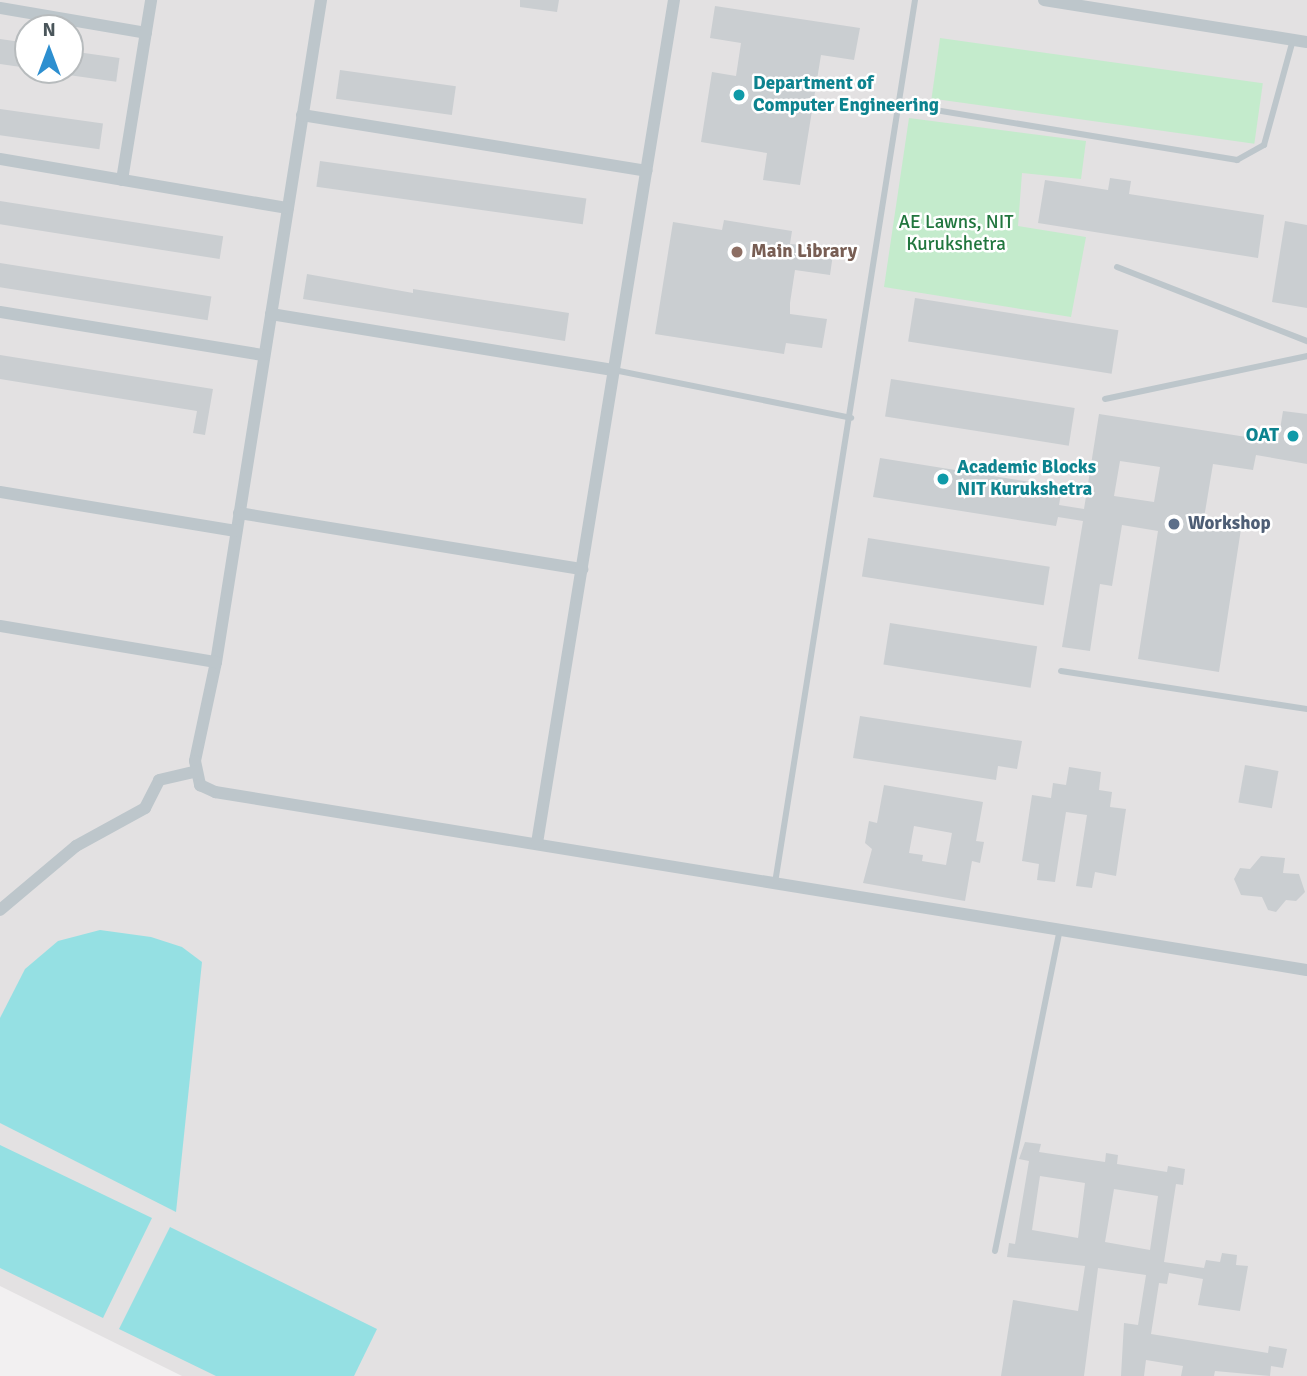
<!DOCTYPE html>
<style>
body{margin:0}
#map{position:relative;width:1307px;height:1376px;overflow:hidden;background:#f2f0f1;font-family:Signika,sans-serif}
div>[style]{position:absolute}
.education>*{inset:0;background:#e3e1e2}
.green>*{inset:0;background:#c4ebcc;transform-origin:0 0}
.water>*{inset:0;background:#95e0e3}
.building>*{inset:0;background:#caced1;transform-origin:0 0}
.lane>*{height:6px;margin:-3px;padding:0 3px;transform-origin:3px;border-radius:3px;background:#bdc6cb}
.street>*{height:12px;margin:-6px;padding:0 6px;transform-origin:6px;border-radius:6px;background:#bdc6cb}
.dots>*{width:19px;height:19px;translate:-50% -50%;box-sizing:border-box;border:4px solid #fff;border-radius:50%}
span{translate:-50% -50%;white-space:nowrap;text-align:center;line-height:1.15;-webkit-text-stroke:5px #fff;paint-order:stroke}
.culture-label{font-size:19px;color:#0d838f;font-weight:700}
.left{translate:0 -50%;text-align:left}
.right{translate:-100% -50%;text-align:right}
.park-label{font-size:19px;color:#21763e}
.education-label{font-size:19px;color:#785e54;font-weight:700}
.service-label{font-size:19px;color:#4e5e75;font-weight:700}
.north{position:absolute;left:14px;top:14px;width:70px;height:70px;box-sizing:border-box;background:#fff;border:2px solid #b7bbbd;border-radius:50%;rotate:0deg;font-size:19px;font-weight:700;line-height:28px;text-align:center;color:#4a565b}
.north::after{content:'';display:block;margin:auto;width:24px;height:32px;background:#2d8fd0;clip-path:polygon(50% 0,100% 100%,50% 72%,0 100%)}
</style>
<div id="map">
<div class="education">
<div style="clip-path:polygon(evenodd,0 0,1307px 0,1307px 1376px,182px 1376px,0 1286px,0 0,28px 28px,70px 28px,70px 70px,28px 70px,28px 28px)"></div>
</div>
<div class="green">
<div style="left:940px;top:38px;width:326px;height:61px;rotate:8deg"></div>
<div style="clip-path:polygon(909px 118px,1086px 141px,1081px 179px,1022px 173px,1018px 226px,1086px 237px,1071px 317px,884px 287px)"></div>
</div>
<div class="water">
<div style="clip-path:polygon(100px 930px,151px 937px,182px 947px,202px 962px,176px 1212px,0 1123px,0 1018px,25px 969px,58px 941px)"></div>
<div style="clip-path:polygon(0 1145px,152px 1218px,103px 1318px,0 1268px)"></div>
<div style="clip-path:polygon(170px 1227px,377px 1329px,354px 1376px,216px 1376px,119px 1329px)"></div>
</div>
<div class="building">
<div style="clip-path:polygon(520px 0,559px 0,557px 12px,520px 7px)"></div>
<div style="clip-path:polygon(715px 6px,860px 28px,854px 60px,821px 55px,800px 185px,763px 180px,767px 153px,701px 142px,712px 72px,736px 76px,741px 43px,710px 38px)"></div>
<div style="clip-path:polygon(0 39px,28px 43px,28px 68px,0 64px)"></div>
<div style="left:70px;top:51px;width:50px;height:24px;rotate:8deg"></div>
<div style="left:340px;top:70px;width:117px;height:29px;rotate:8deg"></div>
<div style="left:0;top:109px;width:104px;height:26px;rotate:8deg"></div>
<div style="left:320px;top:161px;width:269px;height:26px;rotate:8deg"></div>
<div style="clip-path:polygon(1110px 178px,1131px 181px,1129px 194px,1264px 215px,1258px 258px,1038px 223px,1045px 180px,1108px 190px)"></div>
<div style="left:0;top:201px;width:226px;height:23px;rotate:9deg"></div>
<div style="clip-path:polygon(724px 220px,792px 231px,790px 244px,834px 247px,830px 275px,795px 270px,790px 303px,790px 314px,827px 319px,822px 348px,786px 343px,784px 354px,655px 334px,673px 222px,722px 230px)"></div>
<div style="clip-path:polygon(1285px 221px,1307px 225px,1307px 308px,1272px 302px)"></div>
<div style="left:0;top:263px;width:214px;height:24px;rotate:9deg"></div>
<div style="clip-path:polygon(307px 274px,413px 293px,413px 289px,569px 313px,565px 341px,303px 299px)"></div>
<div style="left:915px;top:298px;width:206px;height:44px;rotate:9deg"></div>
<div style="clip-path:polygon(0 355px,213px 389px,205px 435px,193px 433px,197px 411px,0 379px)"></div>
<div style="left:891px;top:379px;width:186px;height:38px;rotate:9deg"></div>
<div style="clip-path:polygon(evenodd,1283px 411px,1307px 414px,1307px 464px,1256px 455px,1253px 470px,1213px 464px,1203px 524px,1241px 529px,1219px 672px,1138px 659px,1158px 531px,1122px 525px,1112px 586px,1100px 584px,1090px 651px,1062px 647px,1083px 521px,1058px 517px,1056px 526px,873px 497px,880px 458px,1062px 487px,1059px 505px,1084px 509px,1099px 414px,1278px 442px,1283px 411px,1120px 461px,1160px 467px,1154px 502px,1114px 496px,1120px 461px)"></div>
<div style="left:868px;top:538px;width:184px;height:39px;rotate:9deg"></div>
<div style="left:890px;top:623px;width:149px;height:42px;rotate:9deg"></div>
<div style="clip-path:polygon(860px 716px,1022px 741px,1017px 769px,998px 766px,996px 780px,853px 758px)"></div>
<div style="left:1245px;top:765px;width:34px;height:38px;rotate:10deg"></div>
<div style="clip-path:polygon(1069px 767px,1101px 772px,1099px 790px,1112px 792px,1110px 807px,1126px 809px,1116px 876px,1095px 872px,1092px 888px,1076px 886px,1087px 815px,1066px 812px,1055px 882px,1037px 880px,1039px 864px,1022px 861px,1032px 795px,1051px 798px,1053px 783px,1066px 785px)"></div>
<div style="clip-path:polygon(evenodd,884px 785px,983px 802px,976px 841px,984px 842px,980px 863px,972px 861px,965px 901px,863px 883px,872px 849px,865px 843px,869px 821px,877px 823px,884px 785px,914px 826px,952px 833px,946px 865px,922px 861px,923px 855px,909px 853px,914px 826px)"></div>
<div style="clip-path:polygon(1261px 856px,1285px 858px,1283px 873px,1299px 874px,1305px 892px,1296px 901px,1286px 900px,1276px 912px,1268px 910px,1262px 897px,1241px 895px,1234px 879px,1240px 868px,1250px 869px)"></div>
<div style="clip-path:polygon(evenodd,1025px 1142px,1041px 1144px,1039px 1152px,1105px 1162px,1106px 1153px,1118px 1155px,1117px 1164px,1167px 1172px,1168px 1166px,1185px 1169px,1183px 1185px,1176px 1184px,1164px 1262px,1204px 1268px,1206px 1260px,1220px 1262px,1222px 1253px,1237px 1255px,1236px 1265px,1248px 1266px,1240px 1311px,1198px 1305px,1203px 1279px,1169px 1273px,1167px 1284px,1159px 1283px,1151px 1334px,1268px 1353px,1269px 1346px,1287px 1349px,1283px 1368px,1271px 1366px,1270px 1376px,1215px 1371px,1214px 1376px,1181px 1376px,1183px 1366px,1146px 1360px,1144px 1376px,1121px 1376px,1124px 1323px,1138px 1325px,1146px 1275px,1098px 1268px,1084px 1376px,1001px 1376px,1013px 1300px,1078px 1311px,1085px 1266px,1007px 1257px,1009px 1243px,1015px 1244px,1029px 1161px,1019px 1159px,1025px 1142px,1040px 1176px,1085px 1183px,1078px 1238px,1032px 1230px,1040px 1176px,1025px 1142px,1114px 1189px,1158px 1196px,1150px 1250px,1105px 1242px,1114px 1189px)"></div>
</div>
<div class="lane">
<div style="left:899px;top:104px;width:343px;rotate:9.4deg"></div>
<div style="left:1237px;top:160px;width:31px;rotate:-29deg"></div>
<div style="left:1264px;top:145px;width:109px;rotate:-74.6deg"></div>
<div style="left:1117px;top:267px;width:204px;rotate:21.3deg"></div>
<div style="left:614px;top:370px;width:242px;rotate:11.4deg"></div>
<div style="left:1105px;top:399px;width:207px;rotate:-12deg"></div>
<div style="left:1061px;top:671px;width:249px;rotate:8.8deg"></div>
<div style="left:775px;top:883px;width:894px;rotate:-80.99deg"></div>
<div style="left:995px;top:1251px;width:324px;rotate:-78.6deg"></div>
</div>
<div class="street">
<div style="left:321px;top:0;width:670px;rotate:99.01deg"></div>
<div style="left:216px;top:662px;width:101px;rotate:102deg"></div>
<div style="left:195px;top:761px;width:25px;rotate:78deg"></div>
<div style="left:200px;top:785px;width:17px;rotate:25deg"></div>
<div style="left:215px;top:792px;width:1106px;rotate:9.26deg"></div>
<div style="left:1044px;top:0;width:266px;rotate:9.1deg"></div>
<div style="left:0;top:8px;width:148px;rotate:9.7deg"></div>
<div style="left:302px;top:115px;width:349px;rotate:9.2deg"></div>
<div style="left:0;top:159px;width:292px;rotate:9.7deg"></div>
<div style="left:122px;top:180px;width:182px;rotate:-80.8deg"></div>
<div style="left:0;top:312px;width:267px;rotate:9.3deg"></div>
<div style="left:271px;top:314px;width:348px;rotate:9.3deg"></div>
<div style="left:0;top:492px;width:239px;rotate:9.4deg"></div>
<div style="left:239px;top:513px;width:348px;rotate:9.3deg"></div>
<div style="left:0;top:626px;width:219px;rotate:9.5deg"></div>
<div style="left:537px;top:843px;width:854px;rotate:-80.77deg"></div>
<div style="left:0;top:910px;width:99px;rotate:-40.1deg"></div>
<div style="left:76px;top:846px;width:79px;rotate:-28.8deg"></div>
<div style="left:145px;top:808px;width:31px;rotate:-63deg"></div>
<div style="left:159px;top:780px;width:37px;rotate:-13deg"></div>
</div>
<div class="dots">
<div style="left:739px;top:95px;background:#0f9aa8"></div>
<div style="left:737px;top:252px;background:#8d6e63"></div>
<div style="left:1293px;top:436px;background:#0f9aa8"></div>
<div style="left:943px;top:479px;background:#0f9aa8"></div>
<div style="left:1174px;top:524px;background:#5c6f8a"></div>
</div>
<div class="culture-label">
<span class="left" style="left:753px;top:95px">Department of<br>Computer Engineering</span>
<span class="right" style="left:1279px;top:436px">OAT</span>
<span class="left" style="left:957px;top:479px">Academic Blocks<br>NIT Kurukshetra</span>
</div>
<div class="park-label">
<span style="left:956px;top:234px">AE Lawns, NIT<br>Kurukshetra</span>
</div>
<div class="education-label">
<span class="left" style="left:751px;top:252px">Main Library</span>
</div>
<div class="service-label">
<span class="left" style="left:1188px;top:524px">Workshop</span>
</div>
<div class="north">N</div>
</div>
